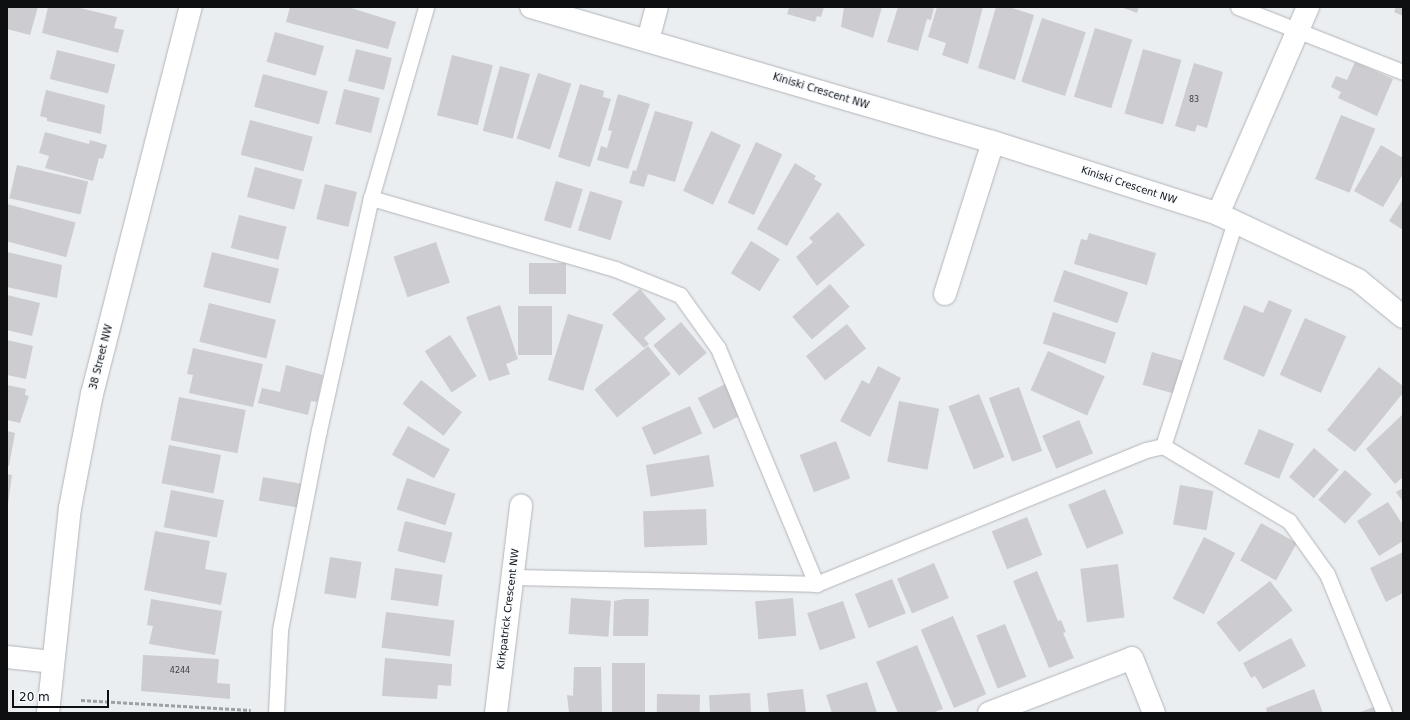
<!DOCTYPE html>
<style>
body{margin:0}
#map{position:relative;width:1410px;height:720px;overflow:hidden;background:#ebeef1;font-family:"DejaVu Sans",sans-serif}
div>[style]{position:absolute}
.building>*{inset:0;background:#cdccd0;transform-origin:0 0}
.path>*{height:2.5px;margin-top:-1.25px;transform-origin:0;background:repeating-linear-gradient(90deg,#9ea0a3 0 4px,transparent 0 6px)}
.roads{filter:drop-shadow(0 0 1px #b2b4b8) drop-shadow(0 0 1px #b2b4b8)}
.service>*{height:15px;margin:-7.5px;padding:0 7.5px;transform-origin:7.5px;border-radius:7.5px;background:#fff}
.minor>*{height:22px;margin:-11px;padding:0 11px;transform-origin:11px;border-radius:11px;background:#fff}
.tertiary>*{height:22px;margin:-11px;padding:0 11px;transform-origin:11px;border-radius:11px;background:#fff}
span{translate:-50% -50%;white-space:nowrap;text-align:center;line-height:1.15;-webkit-text-stroke:3px #f8fbff;paint-order:stroke}
.number-label{font-size:8px;color:#3e3e40}
.number-label span{-webkit-text-stroke-width:0}
.street-label{font-size:10px;color:#0e0f10}
.frame{position:absolute;inset:0;border:8px solid #0e0f10;pointer-events:none}
.scale{position:absolute;left:12px;top:690px;width:97px;height:18px;box-sizing:border-box;border:2px solid #0e0f10;border-top:0;padding-left:5px;font-size:12px;line-height:14px;white-space:nowrap;color:#0e0f10;-webkit-text-stroke:3px #f8fbff;paint-order:stroke}
</style>
<div id="map">
<div class="building">
<div style="clip-path:polygon(7px 7px,38px 7px,30px 35px,7px 29px)"></div>
<div style="clip-path:polygon(48px 7px,76px 7px,117px 17px,114px 28px,124px 30px,118px 53px,42px 33px)"></div>
<div style="clip-path:polygon(290px 7px,348px 7px,396px 22px,388px 49px,286px 22px)"></div>
<div style="clip-path:polygon(785px 7px,824px 7px,821px 17px,817px 16px,815px 22px,787px 14px,789px 8px)"></div>
<div style="clip-path:polygon(844px 7px,882px 7px,873px 38px,841px 27px)"></div>
<div style="clip-path:polygon(898px 7px,934px 7px,931px 20px,927px 19px,918px 51px,887px 42px)"></div>
<div style="clip-path:polygon(937px 7px,983px 7px,968px 64px,942px 55px,946px 43px,928px 37px)"></div>
<div style="clip-path:polygon(996px 7px,1009px 7px,1034px 15px,1015px 80px,978px 68px)"></div>
<div style="clip-path:polygon(1121px 7px,1139px 7px,1137px 13px)"></div>
<div style="clip-path:polygon(1396px 7px,1403px 7px,1403px 16px,1394px 12px)"></div>
<div style="left:1042px;top:18px;width:46px;height:67px;rotate:18deg"></div>
<div style="left:1095px;top:28px;width:39px;height:72px;rotate:17deg"></div>
<div style="left:275px;top:32px;width:51px;height:31px;rotate:16deg"></div>
<div style="left:356px;top:49px;width:37px;height:33px;rotate:14deg"></div>
<div style="left:1143px;top:49px;width:40px;height:67px;rotate:16deg"></div>
<div style="left:57px;top:50px;width:60px;height:30px;rotate:14deg"></div>
<div style="left:452px;top:55px;width:42px;height:62px;rotate:14deg"></div>
<div style="clip-path:polygon(1355px 62px,1393px 79px,1377px 116px,1338px 98px,1341px 92px,1331px 87px,1336px 76px,1347px 80px)"></div>
<div style="clip-path:polygon(1194px 63px,1223px 72px,1207px 128px,1197px 125px,1195px 132px,1175px 126px)"></div>
<div style="left:500px;top:66px;width:31px;height:67px;rotate:15deg"></div>
<div style="left:538px;top:73px;width:35px;height:69px;rotate:18deg"></div>
<div style="left:263px;top:74px;width:67px;height:34px;rotate:15deg"></div>
<div style="clip-path:polygon(580px 84px,604px 91px,603px 97px,611px 99px,590px 167px,558px 157px)"></div>
<div style="left:344px;top:89px;width:37px;height:36px;rotate:14deg"></div>
<div style="clip-path:polygon(46px 90px,105px 105px,101px 134px,47px 121px,47px 118px,40px 116px)"></div>
<div style="clip-path:polygon(618px 94px,650px 104px,628px 169px,597px 160px,601px 146px,607px 148px,612px 131px,608px 130px)"></div>
<div style="clip-path:polygon(655px 111px,693px 122px,675px 182px,648px 174px,644px 187px,629px 183px,633px 170px,636px 171px)"></div>
<div style="left:1341px;top:115px;width:37px;height:69px;rotate:22deg"></div>
<div style="left:250px;top:120px;width:65px;height:36px;rotate:15deg"></div>
<div style="left:711px;top:131px;width:33px;height:66px;rotate:25deg"></div>
<div style="clip-path:polygon(45px 132px,89px 144px,90px 140px,107px 145px,103px 159px,99px 158px,93px 181px,45px 168px,49px 156px,39px 153px)"></div>
<div style="left:756px;top:142px;width:29px;height:67px;rotate:25deg"></div>
<div style="clip-path:polygon(1381px 145px,1403px 158px,1403px 174px,1383px 207px,1354px 191px)"></div>
<div style="clip-path:polygon(795px 163px,816px 176px,814px 179px,822px 184px,787px 246px,757px 229px)"></div>
<div style="left:17px;top:165px;width:73px;height:34px;rotate:13deg"></div>
<div style="left:255px;top:167px;width:49px;height:31px;rotate:15deg"></div>
<div style="left:556px;top:181px;width:28px;height:41px;rotate:17deg"></div>
<div style="left:325px;top:184px;width:33px;height:36px;rotate:14deg"></div>
<div style="left:590px;top:191px;width:34px;height:41px;rotate:17deg"></div>
<div style="clip-path:polygon(1403px 199px,1403px 230px,1389px 221px)"></div>
<div style="left:7px;top:204px;width:71px;height:36px;rotate:15deg"></div>
<div style="clip-path:polygon(838px 212px,865px 245px,817px 286px,796px 257px,813px 242px,809px 238px)"></div>
<div style="left:239px;top:215px;width:49px;height:34px;rotate:14deg"></div>
<div style="clip-path:polygon(1089px 233px,1156px 253px,1147px 285px,1074px 264px,1081px 239px,1087px 240px)"></div>
<div style="left:751px;top:241px;width:34px;height:38px;rotate:32deg"></div>
<div style="left:436px;top:242px;width:43px;height:45px;rotate:71deg"></div>
<div style="clip-path:polygon(7px 252px,62px 265px,57px 298px,7px 287px)"></div>
<div style="left:212px;top:252px;width:69px;height:36px;rotate:14deg"></div>
<div style="left:566px;top:263px;width:31px;height:37px;rotate:90deg"></div>
<div style="left:1064px;top:270px;width:68px;height:33px;rotate:19deg"></div>
<div style="left:830px;top:284px;width:30px;height:50px;rotate:49deg"></div>
<div style="clip-path:polygon(640px 289px,666px 319px,644px 338px,649px 344px,644px 348px,612px 314px)"></div>
<div style="clip-path:polygon(7px 295px,40px 303px,32px 336px,7px 330px)"></div>
<div style="clip-path:polygon(1269px 300px,1292px 310px,1264px 377px,1223px 359px,1244px 305px,1263px 313px)"></div>
<div style="left:209px;top:303px;width:69px;height:40px;rotate:14deg"></div>
<div style="clip-path:polygon(500px 305px,518px 359px,506px 364px,510px 374px,489px 381px,466px 317px)"></div>
<div style="left:552px;top:306px;width:49px;height:34px;rotate:90deg"></div>
<div style="left:1053px;top:312px;width:66px;height:33px;rotate:18deg"></div>
<div style="left:568px;top:314px;width:37px;height:69px;rotate:17deg"></div>
<div style="left:1305px;top:318px;width:45px;height:62px;rotate:24deg"></div>
<div style="left:681px;top:322px;width:40px;height:36px;rotate:50deg"></div>
<div style="left:847px;top:324px;width:31px;height:52px;rotate:52deg"></div>
<div style="left:450px;top:335px;width:49px;height:30px;rotate:57deg"></div>
<div style="clip-path:polygon(7px 340px,33px 346px,26px 379px,7px 375px)"></div>
<div style="left:648px;top:346px;width:36px;height:69px;rotate:51deg"></div>
<div style="clip-path:polygon(193px 348px,263px 364px,253px 407px,189px 393px,193px 375px,187px 374px)"></div>
<div style="left:1048px;top:351px;width:62px;height:43px;rotate:24deg"></div>
<div style="left:1152px;top:352px;width:33px;height:34px;rotate:16deg"></div>
<div style="clip-path:polygon(286px 365px,323px 375px,317px 402px,311px 401px,308px 415px,258px 403px,262px 388px,280px 392px)"></div>
<div style="clip-path:polygon(878px 366px,901px 378px,870px 437px,840px 421px,862px 380px,869px 384px)"></div>
<div style="clip-path:polygon(1379px 367px,1403px 386px,1403px 393px,1355px 452px,1327px 430px)"></div>
<div style="left:421px;top:380px;width:52px;height:30px;rotate:38deg"></div>
<div style="left:729px;top:382px;width:35px;height:35px;rotate:63deg"></div>
<div style="clip-path:polygon(7px 385px,26px 389px,25px 395px,29px 396px,20px 423px,7px 420px)"></div>
<div style="left:1019px;top:387px;width:68px;height:32px;rotate:70deg"></div>
<div style="left:979px;top:394px;width:68px;height:33px;rotate:68deg"></div>
<div style="left:179px;top:397px;width:68px;height:44px;rotate:11deg"></div>
<div style="left:899px;top:401px;width:41px;height:62px;rotate:11deg"></div>
<div style="left:690px;top:406px;width:30px;height:53px;rotate:66deg"></div>
<div style="clip-path:polygon(1403px 414px,1403px 477px,1395px 484px,1366px 449px)"></div>
<div style="left:1079px;top:420px;width:36px;height:40px;rotate:67deg"></div>
<div style="left:408px;top:426px;width:48px;height:33px;rotate:29deg"></div>
<div style="left:1259px;top:429px;width:38px;height:38px;rotate:23deg"></div>
<div style="clip-path:polygon(7px 431px,15px 433px,9px 466px,7px 466px)"></div>
<div style="left:836px;top:441px;width:40px;height:39px;rotate:69deg"></div>
<div style="left:169px;top:445px;width:53px;height:39px;rotate:11deg"></div>
<div style="left:1314px;top:448px;width:33px;height:38px;rotate:41deg"></div>
<div style="left:709px;top:455px;width:32px;height:64px;rotate:81deg"></div>
<div style="left:1345px;top:470px;width:36px;height:40px;rotate:42deg"></div>
<div style="clip-path:polygon(7px 474px,12px 475px,8px 504px,7px 504px)"></div>
<div style="left:263px;top:477px;width:39px;height:24px;rotate:10deg"></div>
<div style="left:407px;top:478px;width:51px;height:33px;rotate:18deg"></div>
<div style="left:1180px;top:485px;width:34px;height:40px;rotate:10deg"></div>
<div style="clip-path:polygon(1403px 488px,1403px 502px,1396px 492px)"></div>
<div style="left:1105px;top:489px;width:48px;height:40px;rotate:67deg"></div>
<div style="left:171px;top:490px;width:54px;height:38px;rotate:11deg"></div>
<div style="clip-path:polygon(1388px 502px,1403px 525px,1403px 541px,1379px 556px,1357px 521px)"></div>
<div style="left:706px;top:509px;width:36px;height:63px;rotate:88deg"></div>
<div style="left:1027px;top:517px;width:41px;height:38px;rotate:68deg"></div>
<div style="left:405px;top:521px;width:49px;height:31px;rotate:14deg"></div>
<div style="left:1261px;top:523px;width:41px;height:43px;rotate:29deg"></div>
<div style="clip-path:polygon(155px 531px,210px 541px,205px 569px,227px 573px,221px 605px,144px 590px)"></div>
<div style="left:1204px;top:537px;width:35px;height:69px;rotate:27deg"></div>
<div style="clip-path:polygon(1403px 552px,1403px 593px,1386px 602px,1370px 568px)"></div>
<div style="left:330px;top:557px;width:32px;height:37px;rotate:9deg"></div>
<div style="left:934px;top:563px;width:38px;height:40px;rotate:67deg"></div>
<div style="left:1118px;top:564px;width:54px;height:38px;rotate:83deg"></div>
<div style="left:395px;top:568px;width:48px;height:32px;rotate:8deg"></div>
<div style="clip-path:polygon(1037px 571px,1058px 621px,1061px 620px,1066px 632px,1063px 633px,1074px 658px,1049px 668px,1013px 581px)"></div>
<div style="left:892px;top:579px;width:37px;height:40px;rotate:68deg"></div>
<div style="left:1270px;top:581px;width:37px;height:68px;rotate:52deg"></div>
<div style="left:571px;top:598px;width:40px;height:36px;rotate:4deg"></div>
<div style="left:793px;top:598px;width:38px;height:38px;rotate:85deg"></div>
<div style="clip-path:polygon(151px 599px,222px 611px,215px 655px,149px 644px,153px 626px,147px 625px)"></div>
<div style="clip-path:polygon(625px 599px,649px 599px,648px 636px,613px 636px,614px 601px)"></div>
<div style="left:843px;top:601px;width:39px;height:38px;rotate:71deg"></div>
<div style="left:386px;top:612px;width:69px;height:36px;rotate:7deg"></div>
<div style="left:953px;top:616px;width:85px;height:35px;rotate:67deg"></div>
<div style="left:1005px;top:624px;width:57px;height:31px;rotate:68deg"></div>
<div style="clip-path:polygon(1291px 638px,1306px 666px,1263px 689px,1255px 676px,1251px 678px,1243px 663px)"></div>
<div style="clip-path:polygon(917px 645px,943px 709px,932px 713px,898px 713px,876px 662px)"></div>
<div style="clip-path:polygon(143px 655px,219px 659px,217px 683px,230px 684px,230px 699px,141px 691px)"></div>
<div style="clip-path:polygon(385px 658px,452px 664px,451px 686px,438px 685px,437px 699px,382px 696px)"></div>
<div style="left:612px;top:663px;width:33px;height:50px"></div>
<div style="clip-path:polygon(574px 667px,601px 667px,602px 713px,569px 713px,567px 695px,573px 696px)"></div>
<div style="clip-path:polygon(867px 682px,877px 713px,832px 713px,826px 695px)"></div>
<div style="clip-path:polygon(803px 689px,806px 713px,769px 713px,767px 693px)"></div>
<div style="clip-path:polygon(1314px 689px,1323px 713px,1267px 713px,1266px 708px)"></div>
<div style="left:750px;top:693px;width:20px;height:41px;rotate:87deg"></div>
<div style="left:657px;top:694px;width:43px;height:19px;rotate:1deg"></div>
<div style="clip-path:polygon(1376px 706px,1379px 713px,1358px 713px)"></div>
</div>
<div class="path">
<div style="left:81px;top:700px;width:170px;rotate:3.4deg"></div>
</div>
<div class="roads">
<div class="service">
<div style="left:1238px;top:7px;width:177px;rotate:21.5deg"></div>
<div style="left:371px;top:198px;width:254px;rotate:16.2deg"></div>
<div style="left:615px;top:269px;width:70px;rotate:21.8deg"></div>
<div style="left:680px;top:295px;width:65px;rotate:54.4deg"></div>
<div style="left:718px;top:348px;width:256px;rotate:67.4deg"></div>
<div style="left:1163px;top:446px;width:235px;rotate:-72.2deg"></div>
<div style="left:512px;top:577px;width:304px;rotate:1.3deg"></div>
<div style="left:816px;top:584px;width:356px;rotate:-22.1deg"></div>
<div style="left:1146px;top:450px;width:17px;rotate:-13deg"></div>
<div style="left:1163px;top:446px;width:147px;rotate:30.8deg"></div>
<div style="left:1289px;top:521px;width:65px;rotate:54.4deg"></div>
<div style="left:1327px;top:574px;width:150px;rotate:67.7deg"></div>
<div style="left:276px;top:713px;width:83px;rotate:-87.2deg"></div>
<div style="left:280px;top:630px;width:204px;rotate:-79deg"></div>
<div style="left:319px;top:430px;width:238px;rotate:-77.4deg"></div>
<div style="left:371px;top:198px;width:199px;rotate:-73.9deg"></div>
</div>
<div class="minor">
<div style="left:531px;top:7px;width:481px;rotate:16.3deg"></div>
<div style="left:993px;top:142px;width:236px;rotate:17.7deg"></div>
<div style="left:1218px;top:214px;width:155px;rotate:25.2deg"></div>
<div style="left:1358px;top:280px;width:58px;rotate:39.4deg"></div>
<div style="left:648px;top:40px;width:34px;rotate:-75deg"></div>
<div style="left:1218px;top:214px;width:226px;rotate:-66.5deg"></div>
<div style="left:945px;top:294px;width:159px;rotate:-72.5deg"></div>
<div style="left:496px;top:713px;width:209px;rotate:-83.1deg"></div>
<div style="left:989px;top:713px;width:153px;rotate:-21deg"></div>
<div style="left:1132px;top:658px;width:59px;rotate:68.2deg"></div>
</div>
<div class="tertiary">
<div style="left:7px;top:657px;width:45px;rotate:6.3deg"></div>
<div style="left:48px;top:713px;width:206px;rotate:-83.9deg"></div>
<div style="left:70px;top:508px;width:116px;rotate:-79.1deg"></div>
<div style="left:92px;top:394px;width:399px;rotate:-75.7deg"></div>
</div>
</div>
<div class="number-label">
<span style="left:1194px;top:100px">83</span>
<span style="left:180px;top:671px">4244</span>
</div>
<div class="street-label">
<span style="left:821px;top:91px;rotate:17deg">Kiniski Crescent NW</span>
<span style="left:1129px;top:185px;rotate:18deg">Kiniski Crescent NW</span>
<span style="left:101px;top:357px;rotate:-76deg">38 Street NW</span>
<span style="left:508px;top:609px;rotate:-83deg">Kirkpatrick Crescent NW</span>
</div>
<div class="frame"></div>
<div class="scale">20 m</div>
</div>
